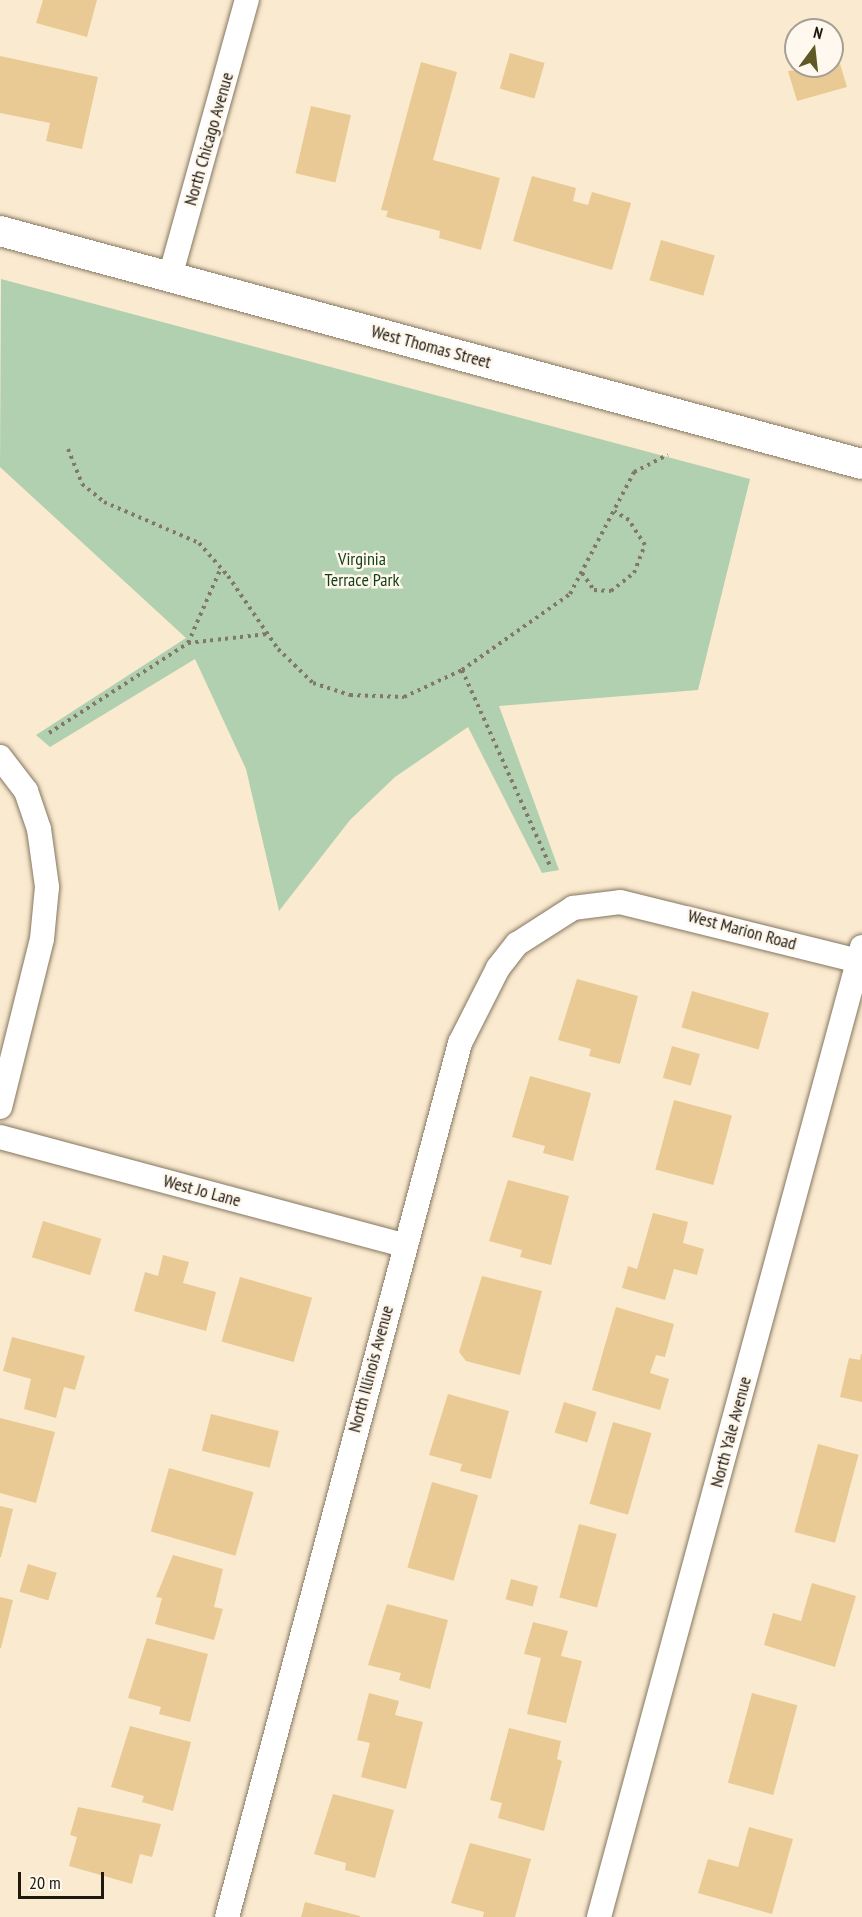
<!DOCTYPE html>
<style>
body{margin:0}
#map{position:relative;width:862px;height:1917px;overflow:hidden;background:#faead0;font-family:"PT Sans Narrow",sans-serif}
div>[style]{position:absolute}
.green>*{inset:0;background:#b1d0b0}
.building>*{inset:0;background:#eaca94;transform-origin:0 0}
.path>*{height:4px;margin-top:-2px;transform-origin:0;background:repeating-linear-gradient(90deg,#837868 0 3px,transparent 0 7.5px)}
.roads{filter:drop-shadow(0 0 2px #857760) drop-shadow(0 0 2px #857760)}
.minor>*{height:24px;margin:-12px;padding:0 12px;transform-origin:12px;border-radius:12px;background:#fff}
.tertiary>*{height:30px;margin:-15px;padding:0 15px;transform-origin:15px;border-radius:15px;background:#fff}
span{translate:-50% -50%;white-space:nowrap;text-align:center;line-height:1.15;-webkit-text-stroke:5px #fff8ee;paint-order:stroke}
.street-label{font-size:18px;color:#1f1910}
.park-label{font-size:18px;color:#113f14}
.north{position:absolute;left:784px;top:18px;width:60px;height:60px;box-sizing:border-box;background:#fff8ee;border:2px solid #a59f95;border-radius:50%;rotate:15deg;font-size:16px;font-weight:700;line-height:24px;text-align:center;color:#1f1910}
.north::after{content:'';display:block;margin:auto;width:21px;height:27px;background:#5f5925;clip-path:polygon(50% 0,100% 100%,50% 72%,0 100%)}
.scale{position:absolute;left:18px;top:1872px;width:86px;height:27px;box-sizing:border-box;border:3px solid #1f1910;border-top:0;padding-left:8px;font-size:18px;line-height:21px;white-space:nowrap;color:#1f1910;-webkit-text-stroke:4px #fff8ee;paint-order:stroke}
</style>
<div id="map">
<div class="green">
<div style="clip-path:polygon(1px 279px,750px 479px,698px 690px,499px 706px,559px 870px,542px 873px,468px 727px,395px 777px,350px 820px,279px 911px,246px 769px,195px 659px,50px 747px,36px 735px,186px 638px,0 467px)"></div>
</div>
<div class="building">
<div style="clip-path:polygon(43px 0,97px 0,87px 37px,36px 23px)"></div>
<div style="left:510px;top:53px;width:36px;height:37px;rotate:16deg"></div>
<div style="clip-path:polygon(0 56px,98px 77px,82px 149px,46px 141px,50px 123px,0 113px)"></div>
<div style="clip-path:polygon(838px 57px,847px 87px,797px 101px,788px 71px,832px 66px,832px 59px)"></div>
<div style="clip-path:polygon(421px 62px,457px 72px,433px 160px,500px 178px,481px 250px,439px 238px,440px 231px,386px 217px,388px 211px,381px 210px)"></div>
<div style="left:311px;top:106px;width:41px;height:69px;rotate:13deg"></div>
<div style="clip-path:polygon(532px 176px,576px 188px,573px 201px,588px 205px,592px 192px,631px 203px,612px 270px,513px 241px)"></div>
<div style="left:661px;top:240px;width:56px;height:42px;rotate:16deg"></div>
<div style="clip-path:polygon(577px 979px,638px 996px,620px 1064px,589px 1056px,591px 1049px,558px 1040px)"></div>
<div style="left:692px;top:991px;width:80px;height:38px;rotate:16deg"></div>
<div style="left:672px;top:1046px;width:29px;height:33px;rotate:16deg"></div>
<div style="clip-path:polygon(530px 1076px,591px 1093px,573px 1161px,543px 1153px,545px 1146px,512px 1137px)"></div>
<div style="left:674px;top:1100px;width:60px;height:72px;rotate:15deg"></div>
<div style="clip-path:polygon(508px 1180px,569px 1196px,551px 1265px,520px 1257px,522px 1250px,489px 1241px)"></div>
<div style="clip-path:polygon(653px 1213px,688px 1222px,683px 1243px,704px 1249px,697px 1275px,674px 1269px,665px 1300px,622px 1288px,628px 1266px,637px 1269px)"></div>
<div style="left:43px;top:1221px;width:61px;height:38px;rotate:17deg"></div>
<div style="clip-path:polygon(163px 1255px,189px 1262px,183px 1283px,216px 1292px,206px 1331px,134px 1311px,145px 1272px,158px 1276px)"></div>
<div style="clip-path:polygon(482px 1276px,542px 1291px,520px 1375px,466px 1361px,459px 1352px)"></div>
<div style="left:240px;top:1277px;width:75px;height:67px;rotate:16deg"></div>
<div style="clip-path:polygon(616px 1307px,674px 1324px,665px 1357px,656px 1355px,650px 1373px,669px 1379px,660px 1410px,592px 1390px)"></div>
<div style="clip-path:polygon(12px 1337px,85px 1356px,75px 1390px,64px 1387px,56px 1418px,24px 1409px,31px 1379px,3px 1371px)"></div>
<div style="clip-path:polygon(861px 1354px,862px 1354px,862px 1402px,840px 1397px,849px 1358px,860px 1360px)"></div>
<div style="clip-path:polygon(448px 1394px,509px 1411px,491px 1479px,460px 1471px,462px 1464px,429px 1455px)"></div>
<div style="left:564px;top:1402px;width:34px;height:32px;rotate:17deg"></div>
<div style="left:211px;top:1414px;width:70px;height:38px;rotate:14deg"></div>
<div style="clip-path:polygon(0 1418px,55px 1432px,36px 1503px,0 1493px)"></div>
<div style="left:613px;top:1422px;width:40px;height:85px;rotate:16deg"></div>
<div style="left:818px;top:1444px;width:42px;height:91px;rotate:15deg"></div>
<div style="left:169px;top:1468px;width:88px;height:66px;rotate:16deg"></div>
<div style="left:432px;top:1482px;width:48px;height:89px;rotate:16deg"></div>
<div style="clip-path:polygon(0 1506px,13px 1509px,1px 1557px,0 1557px)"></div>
<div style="left:579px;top:1524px;width:39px;height:76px;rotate:15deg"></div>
<div style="clip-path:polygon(173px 1555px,223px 1569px,214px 1607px,223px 1609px,214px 1640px,155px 1624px,162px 1598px,156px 1597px)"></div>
<div style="left:28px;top:1564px;width:30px;height:29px;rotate:17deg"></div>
<div style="left:511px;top:1579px;width:28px;height:21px;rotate:15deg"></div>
<div style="clip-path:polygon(812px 1583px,856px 1596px,835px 1667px,764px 1645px,773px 1613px,801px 1621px)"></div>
<div style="clip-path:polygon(0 1597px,13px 1600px,1px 1648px,0 1648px)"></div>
<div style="clip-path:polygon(387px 1604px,448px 1620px,430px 1689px,399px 1680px,401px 1673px,368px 1665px)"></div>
<div style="clip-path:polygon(533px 1622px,568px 1631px,561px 1656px,582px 1661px,566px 1723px,527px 1714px,541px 1658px,524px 1654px)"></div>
<div style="clip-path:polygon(147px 1638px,208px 1654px,190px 1722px,159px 1714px,161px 1707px,128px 1698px)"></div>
<div style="clip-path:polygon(369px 1693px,399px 1701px,395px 1715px,423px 1722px,406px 1789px,361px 1777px,370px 1743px,357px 1740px)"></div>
<div style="left:752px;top:1693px;width:47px;height:93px;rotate:15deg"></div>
<div style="clip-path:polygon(130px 1726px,191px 1742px,173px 1811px,142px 1802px,144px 1796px,111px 1787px)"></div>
<div style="clip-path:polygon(509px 1728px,561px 1741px,557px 1759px,562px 1761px,544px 1831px,498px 1818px,502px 1803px,490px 1800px)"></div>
<div style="clip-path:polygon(333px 1794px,394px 1810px,375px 1878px,345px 1870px,346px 1863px,314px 1854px)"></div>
<div style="clip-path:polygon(78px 1807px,161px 1824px,152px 1857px,140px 1854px,132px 1884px,69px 1866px,77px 1837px,70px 1835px)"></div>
<div style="clip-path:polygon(749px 1827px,793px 1839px,772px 1914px,698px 1893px,708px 1859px,738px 1867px)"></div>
<div style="clip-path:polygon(470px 1843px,531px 1859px,515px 1917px,483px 1917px,484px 1912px,451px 1903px)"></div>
<div style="clip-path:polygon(305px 1902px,360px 1916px,360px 1917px,301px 1917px)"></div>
</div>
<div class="path">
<div style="left:68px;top:449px;width:38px;rotate:68deg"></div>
<div style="left:82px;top:484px;width:28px;rotate:39deg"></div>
<div style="left:104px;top:502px;width:103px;rotate:23.3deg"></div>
<div style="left:199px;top:543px;width:44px;rotate:48.7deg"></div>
<div style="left:228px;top:576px;width:88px;rotate:55.6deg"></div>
<div style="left:278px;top:649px;width:49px;rotate:44.2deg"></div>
<div style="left:313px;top:683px;width:39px;rotate:18deg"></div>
<div style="left:350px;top:695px;width:54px;rotate:2.1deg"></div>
<div style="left:404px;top:697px;width:64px;rotate:-25deg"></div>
<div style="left:462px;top:670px;width:132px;rotate:-35.1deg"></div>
<div style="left:570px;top:594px;width:138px;rotate:-62.3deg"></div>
<div style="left:634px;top:472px;width:38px;rotate:-27deg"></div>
<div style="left:582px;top:573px;width:21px;rotate:55deg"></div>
<div style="left:594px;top:590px;width:17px;rotate:3deg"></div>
<div style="left:611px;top:591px;width:29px;rotate:-38deg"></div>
<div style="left:634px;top:573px;width:30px;rotate:-69deg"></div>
<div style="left:645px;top:545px;width:30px;rotate:-123deg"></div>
<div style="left:629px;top:520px;width:17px;rotate:-149deg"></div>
<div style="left:188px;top:643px;width:80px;rotate:-6.5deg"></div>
<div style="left:462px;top:670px;width:215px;rotate:65.8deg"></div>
<div style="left:49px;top:733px;width:166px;rotate:-32.9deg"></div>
<div style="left:188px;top:643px;width:82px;rotate:-66.3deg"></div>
</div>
<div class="roads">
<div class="minor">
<div style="left:170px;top:277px;width:288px;rotate:-74.5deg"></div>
<div style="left:0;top:757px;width:43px;rotate:52.6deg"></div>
<div style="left:26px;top:791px;width:40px;rotate:71.1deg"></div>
<div style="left:39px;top:829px;width:59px;rotate:82.1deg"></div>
<div style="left:47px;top:887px;width:52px;rotate:95.5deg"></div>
<div style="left:42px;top:939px;width:173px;rotate:104deg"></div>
<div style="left:0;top:1137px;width:417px;rotate:15deg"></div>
<div style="left:227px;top:1917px;width:905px;rotate:-75.07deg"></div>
<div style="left:460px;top:1043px;width:84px;rotate:-63.1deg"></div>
<div style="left:498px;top:968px;width:31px;rotate:-52deg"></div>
<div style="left:517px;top:944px;width:67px;rotate:-32.7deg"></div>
<div style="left:573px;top:908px;width:47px;rotate:-7.3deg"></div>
<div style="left:620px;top:902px;width:249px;rotate:13.9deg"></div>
<div style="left:599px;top:1917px;width:1005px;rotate:-74.83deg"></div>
</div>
<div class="tertiary">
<div style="left:0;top:231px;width:893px;rotate:15.13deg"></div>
</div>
</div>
<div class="street-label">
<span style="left:209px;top:139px;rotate:-74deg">North Chicago Avenue</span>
<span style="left:431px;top:347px;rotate:15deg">West Thomas Street</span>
<span style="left:742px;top:930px;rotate:15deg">West Marion Road</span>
<span style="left:202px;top:1191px;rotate:15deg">West Jo Lane</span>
<span style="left:371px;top:1369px;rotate:-75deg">North Illinois Avenue</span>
<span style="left:731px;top:1432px;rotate:-75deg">North Yale Avenue</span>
</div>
<div class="park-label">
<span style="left:362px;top:570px">Virginia<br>Terrace Park</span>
</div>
<div class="north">N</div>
<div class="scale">20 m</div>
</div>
